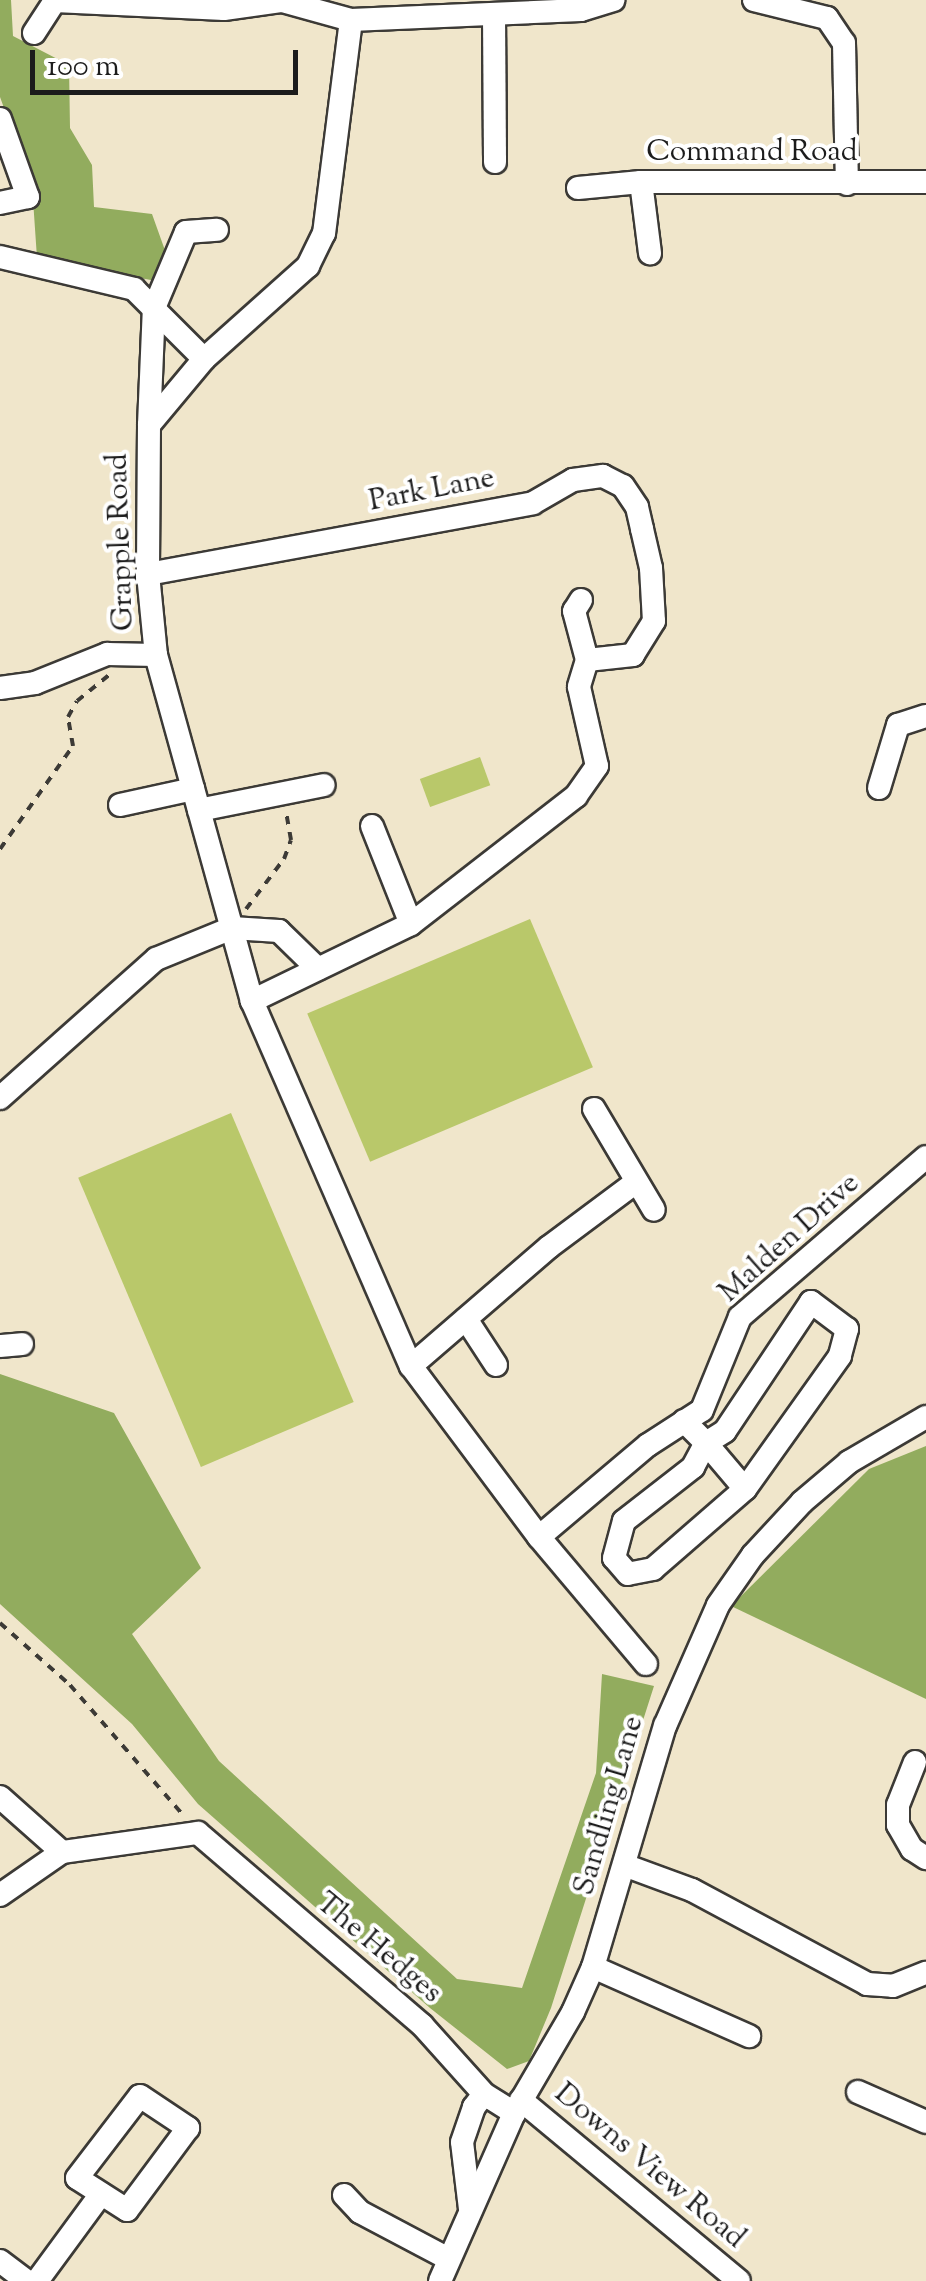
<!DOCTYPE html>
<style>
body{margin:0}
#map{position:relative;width:926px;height:2281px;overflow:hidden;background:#f0e6cb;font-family:"Sorts Mill Goudy",serif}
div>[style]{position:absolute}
.green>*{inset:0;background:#b9c86a;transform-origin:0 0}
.forest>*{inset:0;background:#92ac5e}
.path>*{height:4px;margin-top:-2px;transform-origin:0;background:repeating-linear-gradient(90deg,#3c3a36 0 8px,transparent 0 16px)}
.roads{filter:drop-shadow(2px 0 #3c3a36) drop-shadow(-2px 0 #3c3a36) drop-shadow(0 2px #3c3a36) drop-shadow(0 -2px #3c3a36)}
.minor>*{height:22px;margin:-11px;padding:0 11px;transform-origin:11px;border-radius:11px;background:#fff}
span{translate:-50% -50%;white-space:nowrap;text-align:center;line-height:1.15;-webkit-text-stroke:8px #fff;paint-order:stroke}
.street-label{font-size:30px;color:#1c1c1c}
.scale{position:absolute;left:30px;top:50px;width:268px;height:45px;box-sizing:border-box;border:5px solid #1c1c1c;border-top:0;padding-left:12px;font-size:30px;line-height:35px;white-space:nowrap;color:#1c1c1c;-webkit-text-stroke:8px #fff;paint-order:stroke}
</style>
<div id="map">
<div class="green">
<div style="left:480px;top:757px;width:30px;height:64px;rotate:70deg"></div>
<div style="left:530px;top:919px;width:161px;height:242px;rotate:67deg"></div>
<div style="left:231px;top:1113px;width:314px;height:166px;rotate:67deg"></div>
</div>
<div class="forest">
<div style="clip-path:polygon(0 0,11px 0,13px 36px,69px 65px,70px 128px,92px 165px,94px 207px,152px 214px,167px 256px,156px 281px,37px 258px,32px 185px,0 97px)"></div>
<div style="clip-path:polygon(0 1374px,114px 1413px,201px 1568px,132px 1634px,219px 1761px,457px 1979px,522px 1988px,596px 1773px,602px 1674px,654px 1686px,551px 2008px,529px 2061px,507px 2069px,430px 2008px,198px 1804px,132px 1724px,0 1604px)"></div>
<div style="clip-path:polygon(926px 1446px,926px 1699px,731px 1606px,869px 1469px)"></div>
</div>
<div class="path">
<div style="left:0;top:849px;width:126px;rotate:-54.7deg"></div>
<div style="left:73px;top:746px;width:29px;rotate:-100deg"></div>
<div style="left:68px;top:717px;width:18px;rotate:-61deg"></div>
<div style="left:77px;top:701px;width:41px;rotate:-39.1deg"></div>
<div style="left:246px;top:909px;width:63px;rotate:-52.8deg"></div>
<div style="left:284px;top:859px;width:20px;rotate:-70deg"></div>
<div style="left:291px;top:840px;width:27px;rotate:-100deg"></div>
<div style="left:0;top:1623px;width:94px;rotate:41.5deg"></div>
<div style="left:70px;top:1685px;width:172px;rotate:49deg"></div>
</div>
<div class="roads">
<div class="minor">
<div style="left:754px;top:0;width:75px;rotate:13.9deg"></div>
<div style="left:827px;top:18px;width:30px;rotate:56deg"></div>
<div style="left:844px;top:43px;width:141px;rotate:88.8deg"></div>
<div style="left:494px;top:15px;width:147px;rotate:89.6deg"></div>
<div style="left:351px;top:20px;width:215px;rotate:97.2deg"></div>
<div style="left:324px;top:233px;width:37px;rotate:116deg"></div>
<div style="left:308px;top:266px;width:140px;rotate:138.2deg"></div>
<div style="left:204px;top:359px;width:86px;rotate:129.8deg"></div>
<div style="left:149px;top:425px;width:149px;rotate:90.4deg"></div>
<div style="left:148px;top:574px;width:81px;rotate:84.4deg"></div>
<div style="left:156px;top:655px;width:359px;rotate:74.5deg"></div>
<div style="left:252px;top:1001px;width:398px;rotate:66.5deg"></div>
<div style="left:411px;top:1366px;width:214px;rotate:53.2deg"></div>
<div style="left:539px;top:1537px;width:166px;rotate:49.9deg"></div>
<div style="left:34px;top:33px;width:38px;rotate:-57deg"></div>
<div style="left:55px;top:1px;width:169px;rotate:2.7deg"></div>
<div style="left:224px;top:9px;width:59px;rotate:-7.9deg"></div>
<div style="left:282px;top:1px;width:72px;rotate:15.4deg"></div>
<div style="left:351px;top:20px;width:230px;rotate:-2.5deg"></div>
<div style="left:581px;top:10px;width:34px;rotate:-17deg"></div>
<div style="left:0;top:119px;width:83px;rotate:70.3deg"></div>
<div style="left:28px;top:197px;width:29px;rotate:168deg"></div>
<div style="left:641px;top:182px;width:72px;rotate:82.8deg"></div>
<div style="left:578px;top:188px;width:63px;rotate:-5.4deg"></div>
<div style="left:641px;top:182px;width:285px"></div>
<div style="left:0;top:257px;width:138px;rotate:13.4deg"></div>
<div style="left:134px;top:289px;width:99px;rotate:45deg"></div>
<div style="left:149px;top:425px;width:117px;rotate:-87.6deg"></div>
<div style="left:154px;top:308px;width:82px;rotate:-67.2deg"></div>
<div style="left:186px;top:232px;width:31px;rotate:-4deg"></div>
<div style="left:148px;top:574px;width:391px;rotate:-10.4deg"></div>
<div style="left:533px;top:503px;width:46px;rotate:-29.9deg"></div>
<div style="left:573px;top:480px;width:30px;rotate:-8deg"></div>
<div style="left:603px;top:476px;width:22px;rotate:27deg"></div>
<div style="left:623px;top:486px;width:25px;rotate:56deg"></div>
<div style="left:637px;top:507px;width:23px;rotate:77deg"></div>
<div style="left:642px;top:529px;width:40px;rotate:77deg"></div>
<div style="left:651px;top:568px;width:53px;rotate:86.8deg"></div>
<div style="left:654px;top:621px;width:40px;rotate:122deg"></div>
<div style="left:633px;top:655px;width:46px;rotate:173.8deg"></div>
<div style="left:587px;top:660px;width:28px;rotate:107deg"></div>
<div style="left:579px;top:687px;width:81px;rotate:77.2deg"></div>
<div style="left:597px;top:766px;width:37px;rotate:125deg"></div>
<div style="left:576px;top:796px;width:209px;rotate:142.2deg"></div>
<div style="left:411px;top:924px;width:177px;rotate:154.2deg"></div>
<div style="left:581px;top:600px;width:13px;rotate:122deg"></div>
<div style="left:574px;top:611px;width:51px;rotate:75.1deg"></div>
<div style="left:0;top:688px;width:35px;rotate:-8deg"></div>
<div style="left:35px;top:683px;width:78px;rotate:-21.9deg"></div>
<div style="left:107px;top:654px;width:49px;rotate:1.2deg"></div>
<div style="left:879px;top:788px;width:66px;rotate:-73.2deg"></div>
<div style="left:898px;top:725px;width:29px;rotate:-18deg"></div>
<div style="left:120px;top:805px;width:75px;rotate:-12.4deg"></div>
<div style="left:199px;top:810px;width:127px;rotate:-11.3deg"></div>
<div style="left:372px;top:826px;width:105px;rotate:68.3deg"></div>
<div style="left:0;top:1098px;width:209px;rotate:-41.7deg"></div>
<div style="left:156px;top:959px;width:82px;rotate:-22.2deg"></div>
<div style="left:232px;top:928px;width:47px;rotate:3.7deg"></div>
<div style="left:279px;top:931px;width:54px;rotate:44.3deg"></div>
<div style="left:594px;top:1109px;width:117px;rotate:59.3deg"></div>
<div style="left:466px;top:1319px;width:55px;rotate:56.9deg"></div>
<div style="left:0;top:1346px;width:22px;rotate:-5deg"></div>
<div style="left:411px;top:1366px;width:182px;rotate:-40.8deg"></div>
<div style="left:549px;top:1247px;width:107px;rotate:-36.7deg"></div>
<div style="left:684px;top:1421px;width:31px;rotate:45deg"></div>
<div style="left:706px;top:1443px;width:22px;rotate:-32deg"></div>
<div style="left:725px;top:1431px;width:155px;rotate:-56.3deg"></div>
<div style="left:811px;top:1302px;width:45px;rotate:36.9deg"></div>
<div style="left:847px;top:1329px;width:28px;rotate:105deg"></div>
<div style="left:840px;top:1356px;width:163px;rotate:125.5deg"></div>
<div style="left:745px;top:1489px;width:122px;rotate:139deg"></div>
<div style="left:653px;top:1569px;width:25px;rotate:169deg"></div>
<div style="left:628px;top:1574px;width:21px;rotate:-131deg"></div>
<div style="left:614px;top:1558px;width:38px;rotate:-75deg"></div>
<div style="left:624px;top:1521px;width:88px;rotate:-38deg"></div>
<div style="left:693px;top:1467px;width:27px;rotate:-62deg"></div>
<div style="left:706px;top:1443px;width:60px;rotate:49.7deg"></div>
<div style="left:539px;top:1537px;width:143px;rotate:-40.2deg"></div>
<div style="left:648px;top:1445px;width:64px;rotate:-32.9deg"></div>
<div style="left:702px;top:1410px;width:100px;rotate:-67.8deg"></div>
<div style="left:740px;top:1317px;width:245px;rotate:-40.7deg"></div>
<div style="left:915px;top:1762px;width:46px;rotate:111.6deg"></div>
<div style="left:898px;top:1805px;width:20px;rotate:90deg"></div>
<div style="left:898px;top:1825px;width:28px;rotate:60deg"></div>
<div style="left:912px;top:1849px;width:17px;rotate:33deg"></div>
<div style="left:0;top:1797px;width:83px;rotate:41.6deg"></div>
<div style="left:624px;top:1865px;width:72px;rotate:20.2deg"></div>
<div style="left:692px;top:1890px;width:199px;rotate:28.2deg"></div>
<div style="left:867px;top:1984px;width:26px;rotate:4deg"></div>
<div style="left:893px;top:1986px;width:35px;rotate:-22deg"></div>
<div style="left:0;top:1895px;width:75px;rotate:-34.7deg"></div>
<div style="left:62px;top:1852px;width:137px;rotate:-8deg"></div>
<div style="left:198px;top:1833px;width:295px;rotate:40.6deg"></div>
<div style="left:422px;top:2025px;width:93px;rotate:48.1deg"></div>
<div style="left:484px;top:2094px;width:36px;rotate:32deg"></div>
<div style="left:593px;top:1967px;width:171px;rotate:23.9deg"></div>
<div style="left:858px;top:2092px;width:74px;rotate:23.8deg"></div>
<div style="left:140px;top:2096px;width:58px;rotate:33.7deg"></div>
<div style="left:188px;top:2128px;width:102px;rotate:126.6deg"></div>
<div style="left:127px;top:2210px;width:59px;rotate:-147.4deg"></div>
<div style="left:77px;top:2178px;width:103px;rotate:-52.5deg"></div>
<div style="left:521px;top:2100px;width:283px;rotate:39.7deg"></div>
<div style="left:344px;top:2195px;width:23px;rotate:47deg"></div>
<div style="left:360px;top:2212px;width:98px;rotate:27.9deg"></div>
<div style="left:470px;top:2209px;width:67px;rotate:-96.8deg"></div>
<div style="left:462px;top:2142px;width:37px;rotate:-71deg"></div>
<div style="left:474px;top:2107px;width:16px;rotate:-52deg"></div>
<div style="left:0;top:2261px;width:34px;rotate:37deg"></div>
<div style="left:37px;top:2281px;width:108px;rotate:-53.7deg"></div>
<div style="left:440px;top:2281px;width:184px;rotate:-66.2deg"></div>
<div style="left:514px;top:2113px;width:117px;rotate:-59.7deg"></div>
<div style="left:573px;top:2012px;width:49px;rotate:-66deg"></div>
<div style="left:593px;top:1967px;width:252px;rotate:-73.4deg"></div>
<div style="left:665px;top:1726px;width:132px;rotate:-66.3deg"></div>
<div style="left:718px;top:1605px;width:61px;rotate:-55deg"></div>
<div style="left:753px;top:1555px;width:72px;rotate:-47.2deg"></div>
<div style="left:802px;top:1502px;width:62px;rotate:-40.4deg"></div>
<div style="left:849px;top:1462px;width:89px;rotate:-30.3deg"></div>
</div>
</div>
<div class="street-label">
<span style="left:752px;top:153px">Command Road</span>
<span style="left:432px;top:491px;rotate:-11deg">Park Lane</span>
<span style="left:122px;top:542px;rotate:-92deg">Grapple Road</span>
<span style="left:790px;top:1239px;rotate:-42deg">Malden Drive</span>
<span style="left:610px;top:1806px;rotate:-74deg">Sandling Lane</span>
<span style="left:378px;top:1949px;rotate:40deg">The Hedges</span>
<span style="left:649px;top:2167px;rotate:40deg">Downs View Road</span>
</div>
<div class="scale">100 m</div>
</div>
